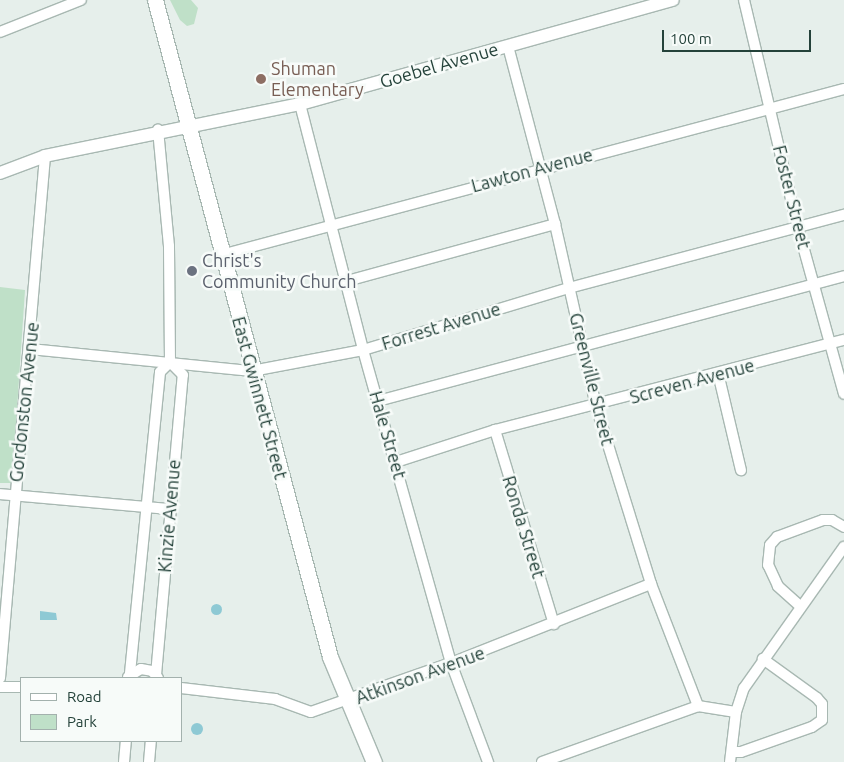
<!DOCTYPE html>
<style>
body{margin:0}
#map{position:relative;width:844px;height:762px;overflow:hidden;background:#e6efeb;font-family:Ubuntu,sans-serif}
div>[style]{position:absolute}
.green>*{inset:0;background:#bfe0c8}
.water>*{inset:0;background:#8ec9d4}
.round{border-radius:50%}
.roads{filter:drop-shadow(1px 0 #a8b8b2) drop-shadow(-1px 0 #a8b8b2) drop-shadow(0 1px #a8b8b2) drop-shadow(0 -1px #a8b8b2)}
.minor>*{height:10px;margin:-5px;padding:0 5px;transform-origin:5px;border-radius:5px;background:#fff}
.tertiary>*{height:12px;margin:-6px;padding:0 6px;transform-origin:6px;border-radius:6px;background:#fff}
.secondary>*{height:15px;margin:-7.5px;padding:0 7.5px;transform-origin:7.5px;border-radius:7.5px;background:#fff}
.dots>*{width:14px;height:14px;translate:-50% -50%;box-sizing:border-box;border:2px solid #f7fbf9;border-radius:50%}
span{translate:-50% -50%;white-space:nowrap;text-align:center;line-height:1.15;-webkit-text-stroke:5px #f7fbf9;paint-order:stroke}
.street-label{font-size:18px;color:#24423a}
.education-label{font-size:18px;color:#785e54}
.left{translate:0 -50%;text-align:left}
.worship-label{font-size:18px;color:#5b616d}
.legend{position:absolute;left:20px;top:677px;width:162px;height:65px;box-sizing:border-box;background:#f7fbf9;border:1px solid #a3b1ad;margin:0;padding:6px 9px;list-style:none;font-size:15px;color:#24423a}
.legend li{display:flex;align-items:center;gap:10px;height:25px}
.legend b{width:25px;border:1px solid #a3b1ad}
.scale{position:absolute;left:662px;top:30px;width:149px;height:22px;box-sizing:border-box;border:2px solid #24423a;border-top:0;padding-left:6px;font-size:15px;line-height:18px;white-space:nowrap;color:#24423a;-webkit-text-stroke:4px #f7fbf9;paint-order:stroke}
</style>
<div id="map">
<div class="green">
<div style="clip-path:polygon(170px 0,191px 0,198px 8px,194px 24px,187px 26px,180px 20px)"></div>
<div style="clip-path:polygon(0 287px,25px 290px,12px 483px,0 483px)"></div>
</div>
<div class="water">
<div class="round" style="left:210.5px;top:603.5px;width:11px;height:11px"></div>
<div style="clip-path:polygon(40px 611px,56px 613px,57px 620px,40px 620px)"></div>
<div class="round" style="left:191px;top:723px;width:12px;height:12px"></div>
</div>
<div class="roads">
<div class="minor">
<div style="left:744px;top:0;width:234px;rotate:76.7deg"></div>
<div style="left:798px;top:228px;width:172px;rotate:74.5deg"></div>
<div style="left:0;top:32px;width:87px;rotate:-21.6deg"></div>
<div style="left:508px;top:46px;width:184px;rotate:75.2deg"></div>
<div style="left:555px;top:224px;width:187px;rotate:77.3deg"></div>
<div style="left:596px;top:406px;width:186px;rotate:72.8deg"></div>
<div style="left:651px;top:584px;width:131px;rotate:68.9deg"></div>
<div style="left:300px;top:104px;width:254px;rotate:75.6deg"></div>
<div style="left:363px;top:350px;width:325px;rotate:74.3deg"></div>
<div style="left:451px;top:663px;width:106px;rotate:69.5deg"></div>
<div style="left:221px;top:255px;width:645px;rotate:-14.92deg"></div>
<div style="left:347px;top:281px;width:216px;rotate:-15.3deg"></div>
<div style="left:30px;top:349px;width:223px;rotate:5.7deg"></div>
<div style="left:252px;top:371px;width:113px;rotate:-10.7deg"></div>
<div style="left:363px;top:350px;width:215px;rotate:-16.8deg"></div>
<div style="left:569px;top:288px;width:285px;rotate:-14.9deg"></div>
<div style="left:718px;top:373px;width:100px;rotate:76.7deg"></div>
<div style="left:378px;top:401px;width:482px;rotate:-15deg"></div>
<div style="left:495px;top:430px;width:203px;rotate:73.1deg"></div>
<div style="left:396px;top:462px;width:104px;rotate:-17.9deg"></div>
<div style="left:495px;top:430px;width:360px;rotate:-14.5deg"></div>
<div style="left:0;top:494px;width:170px;rotate:5.1deg"></div>
<div style="left:800px;top:606px;width:30px;rotate:-138deg"></div>
<div style="left:778px;top:586px;width:23px;rotate:-115deg"></div>
<div style="left:768px;top:565px;width:20px;rotate:-84deg"></div>
<div style="left:770px;top:545px;width:11px;rotate:-49deg"></div>
<div style="left:777px;top:537px;width:49px;rotate:-20.3deg"></div>
<div style="left:823px;top:520px;width:9px"></div>
<div style="left:832px;top:520px;width:14px;rotate:30deg"></div>
<div style="left:130px;top:673px;width:302px;rotate:-84.3deg"></div>
<div style="left:160px;top:372px;width:14px;rotate:-45deg"></div>
<div style="left:156px;top:675px;width:301px;rotate:-84.9deg"></div>
<div style="left:183px;top:375px;width:18px;rotate:-135deg"></div>
<div style="left:170px;top:362px;width:116px;rotate:-90.5deg"></div>
<div style="left:169px;top:246px;width:117px;rotate:-95.4deg"></div>
<div style="left:128px;top:677px;width:15px;rotate:-32deg"></div>
<div style="left:141px;top:669px;width:11px;rotate:10deg"></div>
<div style="left:152px;top:671px;width:9px;rotate:49deg"></div>
<div style="left:0;top:678px;width:524px;rotate:-85.07deg"></div>
<div style="left:0;top:687px;width:21px"></div>
<div style="left:181px;top:688px;width:95px;rotate:6.7deg"></div>
<div style="left:275px;top:699px;width:38px;rotate:20deg"></div>
<div style="left:311px;top:712px;width:148px;rotate:-19.3deg"></div>
<div style="left:451px;top:663px;width:215px;rotate:-21.6deg"></div>
<div style="left:732px;top:752px;width:9px"></div>
<div style="left:741px;top:752px;width:75px;rotate:-19.4deg"></div>
<div style="left:812px;top:727px;width:12px;rotate:-35deg"></div>
<div style="left:822px;top:720px;width:16px;rotate:-90deg"></div>
<div style="left:822px;top:704px;width:8px;rotate:-130deg"></div>
<div style="left:817px;top:698px;width:67px;rotate:-144.2deg"></div>
<div style="left:124px;top:762px;width:21px;rotate:-85deg"></div>
<div style="left:149px;top:762px;width:21px;rotate:-85deg"></div>
<div style="left:542px;top:762px;width:166px;rotate:-19.7deg"></div>
<div style="left:698px;top:706px;width:38px;rotate:9deg"></div>
<div style="left:730px;top:762px;width:50px;rotate:-83.2deg"></div>
<div style="left:736px;top:712px;width:25px;rotate:-72deg"></div>
<div style="left:744px;top:688px;width:173px;rotate:-54.7deg"></div>
</div>
<div class="tertiary">
<div style="left:0;top:173px;width:48px;rotate:-20.7deg"></div>
<div style="left:45px;top:156px;width:260px;rotate:-11.5deg"></div>
<div style="left:300px;top:104px;width:387px;rotate:-15.6deg"></div>
</div>
<div class="secondary">
<div style="left:155px;top:0;width:680px;rotate:75.08deg"></div>
<div style="left:330px;top:657px;width:114px;rotate:67.3deg"></div>
</div>
</div>
<div class="dots">
<div style="left:261px;top:79px;background:#8d6e63"></div>
<div style="left:192px;top:271px;background:#6b7280"></div>
</div>
<div class="street-label">
<span style="left:439px;top:65px;rotate:-16deg">Goebel Avenue</span>
<span style="left:532px;top:170px;rotate:-15deg">Lawton Avenue</span>
<span style="left:792px;top:197px;rotate:76deg">Foster Street</span>
<span style="left:441px;top:326px;rotate:-17deg">Forrest Avenue</span>
<span style="left:592px;top:379px;rotate:76deg">Greenville Street</span>
<span style="left:692px;top:381px;rotate:-15deg">Screven Avenue</span>
<span style="left:260px;top:398px;rotate:75deg">East Gwinnett Street</span>
<span style="left:24px;top:402px;rotate:-84deg">Gordonston Avenue</span>
<span style="left:388px;top:435px;rotate:74deg">Hale Street</span>
<span style="left:169px;top:516px;rotate:-85deg">Kinzie Avenue</span>
<span style="left:524px;top:527px;rotate:73deg">Ronda Street</span>
<span style="left:420px;top:675px;rotate:-20deg">Atkinson Avenue</span>
</div>
<div class="education-label">
<span class="left" style="left:271px;top:79px">Shuman<br>Elementary</span>
</div>
<div class="worship-label">
<span class="left" style="left:202px;top:271px">Christ's<br>Community Church</span>
</div>
<ul class="legend">
<li><b style="height:6px;background:#fff"></b>Road</li>
<li><b style="height:14px;background:#bfe0c8"></b>Park</li>
</ul>
<div class="scale">100 m</div>
</div>
